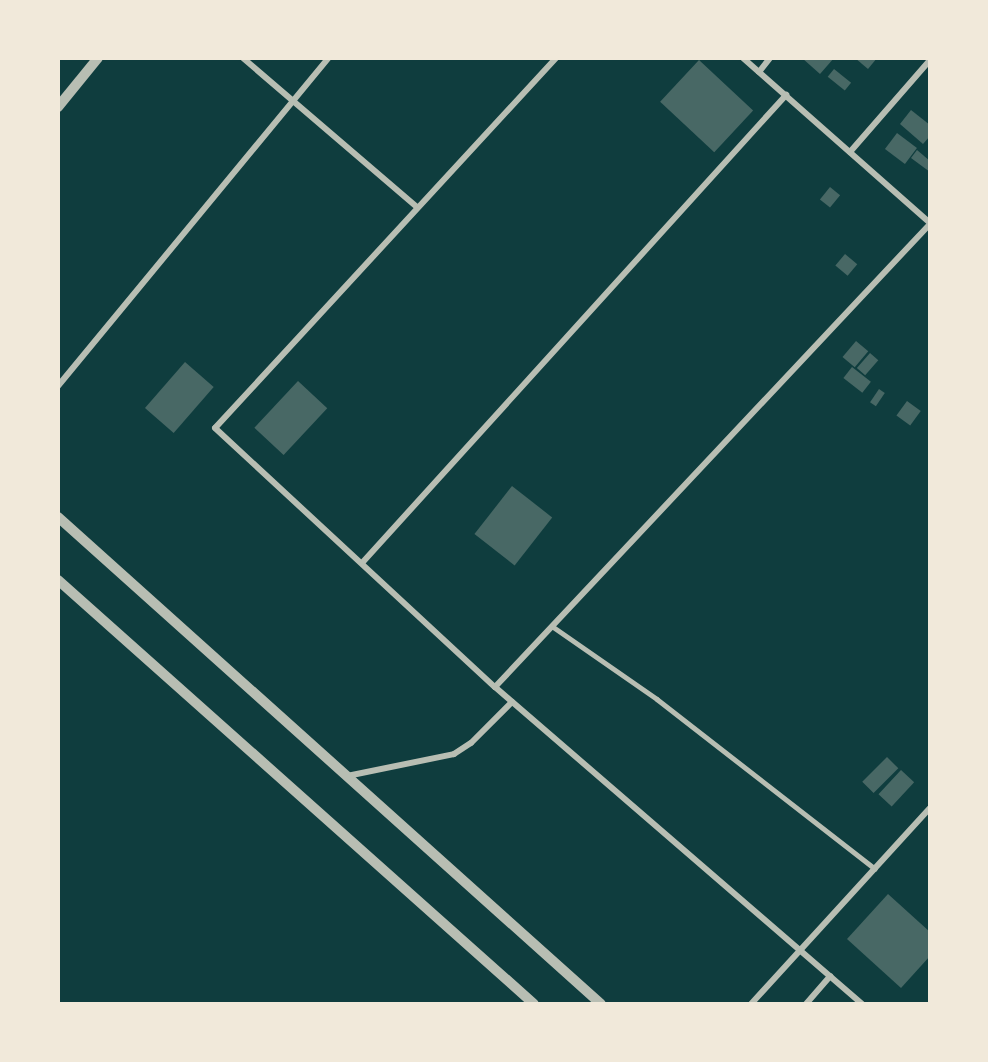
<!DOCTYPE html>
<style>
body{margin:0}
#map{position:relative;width:988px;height:1062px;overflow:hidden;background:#0f3d3e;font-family:Montserrat,sans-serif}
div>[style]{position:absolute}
.building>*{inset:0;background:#486865;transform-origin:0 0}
.service>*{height:4.5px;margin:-2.25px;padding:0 2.25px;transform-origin:2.25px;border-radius:2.25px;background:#b8beb3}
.minor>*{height:6px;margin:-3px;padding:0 3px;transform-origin:3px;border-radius:3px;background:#b8beb3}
.tertiary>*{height:10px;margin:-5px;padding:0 5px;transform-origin:5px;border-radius:5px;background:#b8beb3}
span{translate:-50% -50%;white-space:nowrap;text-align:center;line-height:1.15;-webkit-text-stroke:4.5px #f1e9da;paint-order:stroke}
.frame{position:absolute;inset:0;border:60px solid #f1e9da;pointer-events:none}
</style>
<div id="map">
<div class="building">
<div style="clip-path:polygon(802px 58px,834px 58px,820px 74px)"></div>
<div style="clip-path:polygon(855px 58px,877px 58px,868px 69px)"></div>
<div style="left:699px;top:60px;width:74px;height:57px;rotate:43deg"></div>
<div style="left:834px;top:69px;width:22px;height:10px;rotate:39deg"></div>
<div style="clip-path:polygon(911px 110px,930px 125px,930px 136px,923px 144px,900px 124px)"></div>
<div style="left:897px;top:133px;width:25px;height:20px;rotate:37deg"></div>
<div style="clip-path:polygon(917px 150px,930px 161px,930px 172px,911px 158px)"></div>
<div style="left:830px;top:187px;width:13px;height:16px;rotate:39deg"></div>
<div style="left:845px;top:254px;width:16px;height:15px;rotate:40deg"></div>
<div style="left:856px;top:341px;width:16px;height:21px;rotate:40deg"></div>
<div style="left:870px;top:353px;width:11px;height:20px;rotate:41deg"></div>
<div style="left:185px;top:362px;width:38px;height:61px;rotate:41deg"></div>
<div style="left:852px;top:367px;width:24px;height:14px;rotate:38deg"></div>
<div style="left:298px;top:381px;width:40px;height:64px;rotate:43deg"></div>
<div style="left:879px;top:389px;width:7px;height:16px;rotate:34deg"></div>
<div style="left:907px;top:401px;width:17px;height:18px;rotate:36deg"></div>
<div style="left:512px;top:486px;width:51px;height:61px;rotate:38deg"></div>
<div style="left:887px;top:757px;width:16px;height:35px;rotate:45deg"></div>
<div style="left:901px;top:770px;width:18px;height:33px;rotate:43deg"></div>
<div style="clip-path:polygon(888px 894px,930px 932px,930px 956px,901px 988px,847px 939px)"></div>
</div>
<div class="service">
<div style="left:552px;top:626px;width:128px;rotate:34.8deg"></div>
<div style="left:657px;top:699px;width:276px;rotate:37.9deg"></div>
</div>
<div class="minor">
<div style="left:243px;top:58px;width:229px;rotate:40.6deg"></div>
<div style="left:556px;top:58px;width:503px;rotate:132.66deg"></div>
<div style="left:215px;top:428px;width:381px;rotate:42.8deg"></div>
<div style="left:495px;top:687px;width:485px;rotate:40.8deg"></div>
<div style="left:743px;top:58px;width:249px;rotate:41.4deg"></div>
<div style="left:759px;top:72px;width:18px;rotate:-52deg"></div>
<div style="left:850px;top:152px;width:122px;rotate:-49deg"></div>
<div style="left:58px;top:386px;width:425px;rotate:-50.5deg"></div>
<div style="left:362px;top:563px;width:632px;rotate:-47.82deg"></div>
<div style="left:495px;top:687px;width:635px;rotate:-46.79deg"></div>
<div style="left:347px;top:776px;width:109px;rotate:-11.6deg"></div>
<div style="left:454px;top:754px;width:20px;rotate:-33deg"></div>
<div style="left:471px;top:743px;width:58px;rotate:-45deg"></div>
<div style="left:751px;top:1004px;width:265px;rotate:-47.6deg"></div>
<div style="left:806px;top:1004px;width:37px;rotate:-49deg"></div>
</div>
<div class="tertiary">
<div style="left:58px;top:107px;width:63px;rotate:-50.8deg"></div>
<div style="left:58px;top:517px;width:729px;rotate:41.89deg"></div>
<div style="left:58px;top:580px;width:637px;rotate:41.69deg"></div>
</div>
<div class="frame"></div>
</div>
